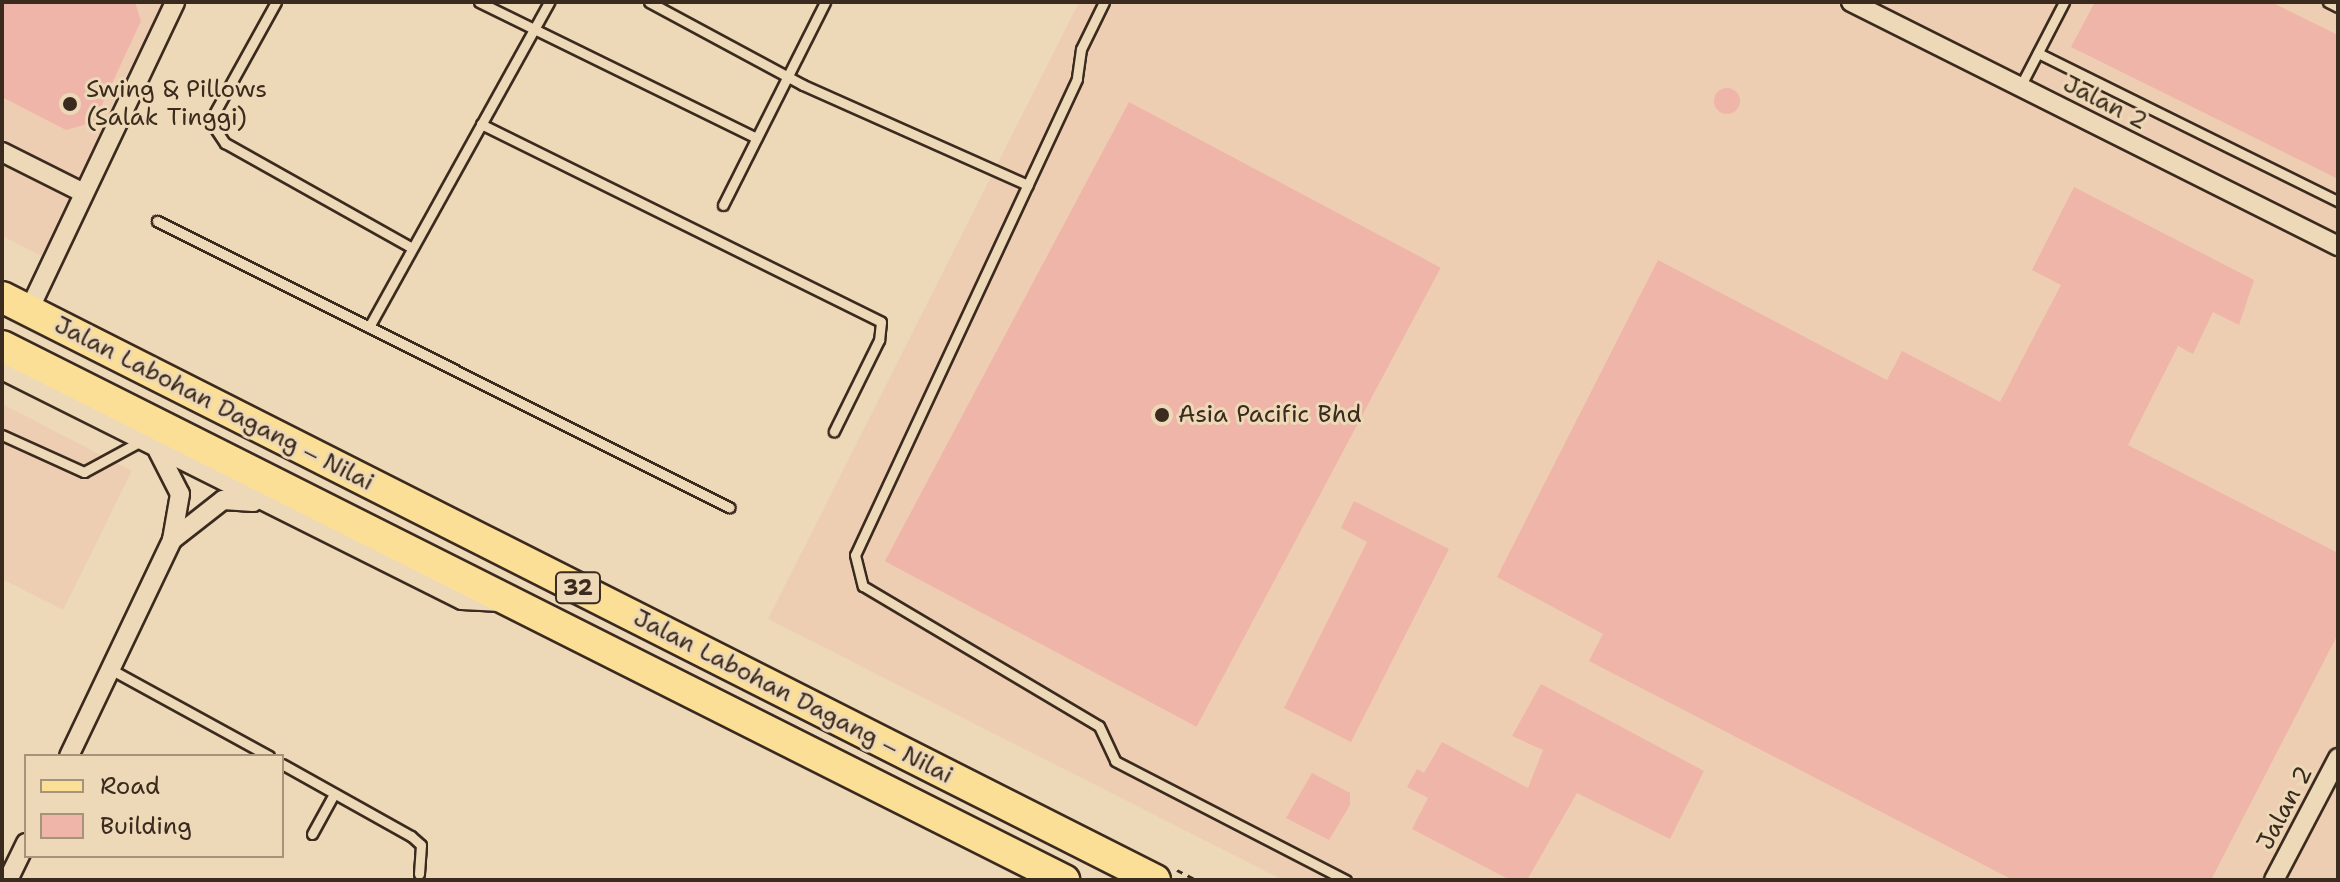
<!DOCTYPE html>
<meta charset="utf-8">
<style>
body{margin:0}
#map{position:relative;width:2340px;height:882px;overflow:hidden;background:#edd9b7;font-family:"Shantell Sans",sans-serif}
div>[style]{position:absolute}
.built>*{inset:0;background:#eeceb2}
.building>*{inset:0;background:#efb5a8;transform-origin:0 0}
.round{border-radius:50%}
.path>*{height:3px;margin-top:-1.5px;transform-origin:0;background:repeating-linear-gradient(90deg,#3b2a1e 0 6px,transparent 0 12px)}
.roads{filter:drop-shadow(2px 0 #3b2a1e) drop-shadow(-2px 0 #3b2a1e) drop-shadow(0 2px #3b2a1e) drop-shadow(0 -2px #3b2a1e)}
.service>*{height:9px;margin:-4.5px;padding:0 4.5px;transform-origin:4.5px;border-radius:4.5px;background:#edd9b7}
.minor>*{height:18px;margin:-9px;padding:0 9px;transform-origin:9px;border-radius:9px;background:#edd9b7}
.primary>*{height:30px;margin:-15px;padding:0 15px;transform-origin:15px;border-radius:15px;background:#fbdf96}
.dots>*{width:22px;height:22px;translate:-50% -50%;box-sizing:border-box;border:4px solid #edd9b7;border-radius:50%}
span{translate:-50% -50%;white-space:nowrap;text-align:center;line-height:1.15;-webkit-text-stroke:6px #edd9b7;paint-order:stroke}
.shield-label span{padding:2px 6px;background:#edd9b7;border:2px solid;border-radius:6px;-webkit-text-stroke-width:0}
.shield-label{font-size:22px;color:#3b2a1e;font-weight:700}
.poi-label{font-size:24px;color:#3b2a1e}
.left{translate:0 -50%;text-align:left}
.street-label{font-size:24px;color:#3b2a1e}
.frame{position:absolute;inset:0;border:4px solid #3b2a1e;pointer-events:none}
.legend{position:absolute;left:24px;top:754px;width:260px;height:104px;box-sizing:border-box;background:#edd9b7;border:2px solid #a6937a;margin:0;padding:10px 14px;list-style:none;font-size:24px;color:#3b2a1e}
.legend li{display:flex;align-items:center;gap:16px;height:40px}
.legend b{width:40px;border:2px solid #a6937a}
</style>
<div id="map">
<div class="built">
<div style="clip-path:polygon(2px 2px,188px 2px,57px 264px,2px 236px)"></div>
<div style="clip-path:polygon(1079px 2px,2338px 2px,2338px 880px,1283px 880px,768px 619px)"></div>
<div style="clip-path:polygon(2px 404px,132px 471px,63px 610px,2px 579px)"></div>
</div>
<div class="building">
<div style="clip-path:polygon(2px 2px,135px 2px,141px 21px,94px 122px,66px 130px,2px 97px)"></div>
<div style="clip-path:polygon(2095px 2px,2271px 2px,2338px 35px,2338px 179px,2071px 47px)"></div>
<div class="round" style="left:1714px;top:88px;width:26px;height:26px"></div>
<div style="left:1129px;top:102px;width:353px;height:520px;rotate:28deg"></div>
<div style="clip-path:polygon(2074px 187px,2254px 280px,2239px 325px,2213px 312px,2193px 354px,2178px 346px,2128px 445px,2338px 553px,2338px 634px,2211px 880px,2013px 880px,1589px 661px,1603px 634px,1497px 577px,1658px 260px,1887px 380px,1902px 351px,2000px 402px,2061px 285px,2032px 270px)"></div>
<div style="clip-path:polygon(1354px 501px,1449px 549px,1351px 742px,1284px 708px,1367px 542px,1341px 528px)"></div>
<div style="clip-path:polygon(1541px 684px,1704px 771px,1670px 839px,1577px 793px,1527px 880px,1510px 880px,1412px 829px,1428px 798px,1407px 787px,1417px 769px,1424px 773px,1442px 742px,1528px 788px,1543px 750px,1512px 736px)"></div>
<div style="clip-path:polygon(1312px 773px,1350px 793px,1350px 805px,1329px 840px,1286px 818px)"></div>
</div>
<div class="path">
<div style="left:1177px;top:870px;width:22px;rotate:27deg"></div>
</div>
<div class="roads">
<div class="service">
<div style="left:276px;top:2px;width:136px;rotate:119deg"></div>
<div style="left:210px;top:121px;width:27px;rotate:56deg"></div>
<div style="left:225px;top:143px;width:214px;rotate:29.3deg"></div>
<div style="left:479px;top:2px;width:309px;rotate:26.1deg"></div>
<div style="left:649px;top:2px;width:175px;rotate:28.3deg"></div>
<div style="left:803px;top:85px;width:246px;rotate:24deg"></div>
<div style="left:1104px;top:2px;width:52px;rotate:116.1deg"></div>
<div style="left:1081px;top:49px;width:30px;rotate:98deg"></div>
<div style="left:1077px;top:79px;width:525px;rotate:115deg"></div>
<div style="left:855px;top:555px;width:32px;rotate:76deg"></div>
<div style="left:863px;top:586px;width:274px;rotate:30.7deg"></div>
<div style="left:1099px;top:726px;width:38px;rotate:65deg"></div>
<div style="left:1115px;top:761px;width:260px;rotate:27.3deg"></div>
<div style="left:2328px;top:2px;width:11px;rotate:27deg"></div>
<div style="left:2038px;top:53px;width:335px;rotate:26.3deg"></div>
<div style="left:2020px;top:87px;width:96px;rotate:-62.6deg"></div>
<div style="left:481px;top:124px;width:446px;rotate:26.3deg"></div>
<div style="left:881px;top:322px;width:18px;rotate:96deg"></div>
<div style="left:879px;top:340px;width:102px;rotate:116.3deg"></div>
<div style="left:723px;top:205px;width:227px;rotate:-63.3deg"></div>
<div style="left:157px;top:221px;width:640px;rotate:26.57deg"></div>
<div style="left:369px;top:327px;width:372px;rotate:-61deg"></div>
<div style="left:2px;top:435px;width:90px;rotate:24.3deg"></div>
<div style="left:84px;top:472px;width:65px;rotate:-28.5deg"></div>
<div style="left:112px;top:670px;width:179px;rotate:28.7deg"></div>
<div style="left:282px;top:764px;width:148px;rotate:29.2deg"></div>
<div style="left:411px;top:836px;width:13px;rotate:42deg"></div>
<div style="left:421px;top:845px;width:29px;rotate:94deg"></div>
<div style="left:312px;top:834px;width:46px;rotate:-61.2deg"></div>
</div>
<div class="minor">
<div style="left:1851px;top:2px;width:545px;rotate:26.61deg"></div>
<div style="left:2px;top:152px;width:87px;rotate:26.6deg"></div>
<div style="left:29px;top:310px;width:341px;rotate:-64.6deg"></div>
<div style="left:2px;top:370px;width:514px;rotate:26.57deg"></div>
<div style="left:462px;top:600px;width:38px;rotate:3deg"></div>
<div style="left:158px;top:451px;width:48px;rotate:62.9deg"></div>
<div style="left:180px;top:494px;width:47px;rotate:99.9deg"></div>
<div style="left:172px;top:540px;width:65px;rotate:-38.1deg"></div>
<div style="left:223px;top:500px;width:30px;rotate:4deg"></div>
<div style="left:69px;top:756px;width:239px;rotate:-64.5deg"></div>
<div style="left:8px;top:880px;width:41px;rotate:-64.1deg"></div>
<div style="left:2274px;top:880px;width:138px;rotate:-62.3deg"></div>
</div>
<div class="primary">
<div style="left:2px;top:297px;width:1292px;rotate:26.82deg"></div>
<div style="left:2px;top:346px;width:1189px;rotate:26.69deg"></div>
</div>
</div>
<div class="dots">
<div style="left:70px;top:104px;background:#3b2a1e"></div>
<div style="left:1162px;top:415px;background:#3b2a1e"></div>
</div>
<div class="shield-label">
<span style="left:578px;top:588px">32</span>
</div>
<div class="poi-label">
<span class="left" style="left:86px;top:104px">Swing &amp; Pillows<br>(Salak Tinggi)</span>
<span class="left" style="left:1178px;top:415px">Asia Pacific Bhd</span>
</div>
<div class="street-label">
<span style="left:2105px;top:103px;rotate:27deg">Jalan 2</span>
<span style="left:214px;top:404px;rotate:27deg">Jalan Labohan Dagang ‒ Nilai</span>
<span style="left:793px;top:697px;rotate:27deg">Jalan Labohan Dagang ‒ Nilai</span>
<span style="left:2285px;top:808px;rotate:-62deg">Jalan 2</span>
</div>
<div class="frame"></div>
<ul class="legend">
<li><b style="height:10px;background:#fbdf96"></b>Road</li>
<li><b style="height:22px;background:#efb5a8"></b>Building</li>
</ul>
</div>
